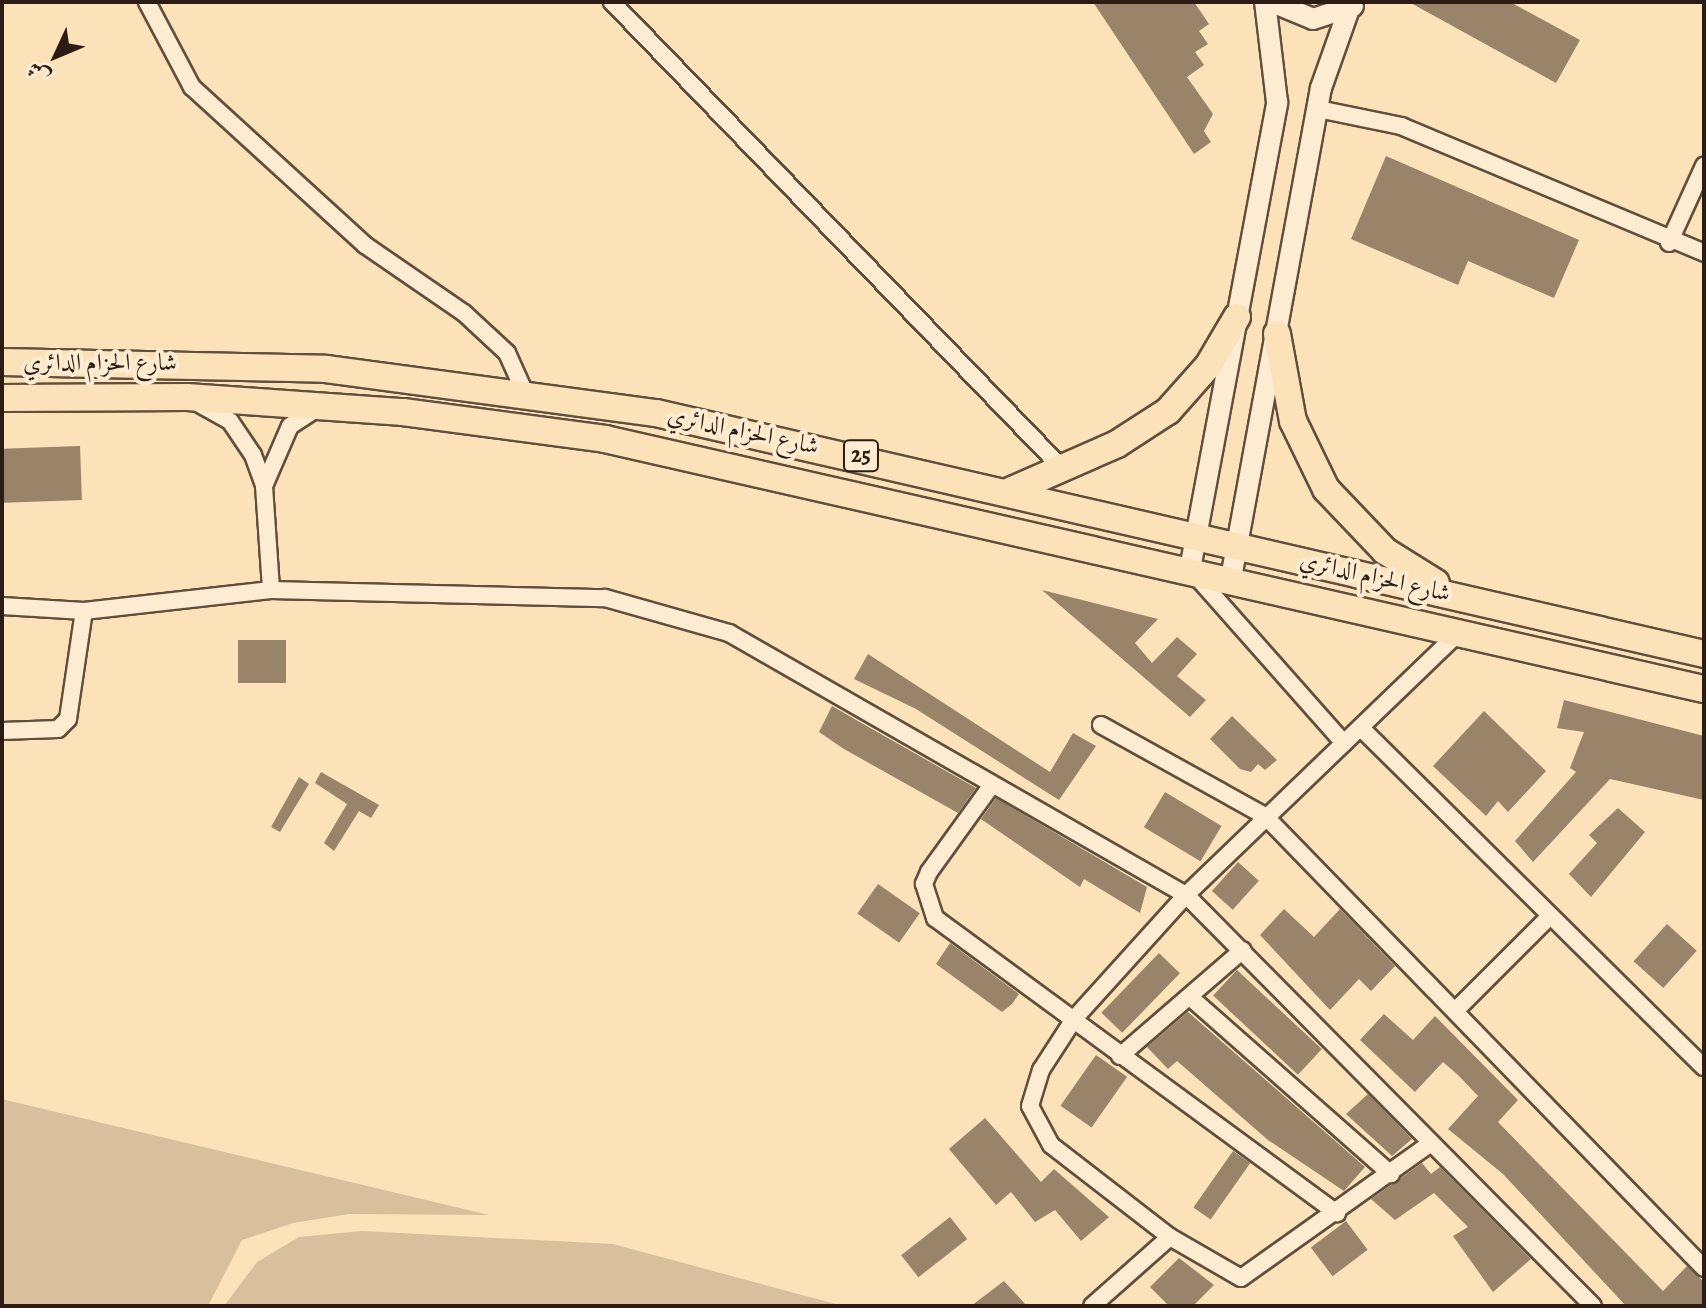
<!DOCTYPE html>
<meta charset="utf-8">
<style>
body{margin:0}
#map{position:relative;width:1706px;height:1308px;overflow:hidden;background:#fce2b8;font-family:Alegreya,Amiri,serif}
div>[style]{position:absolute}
.green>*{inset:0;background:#d9c09c}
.building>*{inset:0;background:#998369;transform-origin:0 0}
.roads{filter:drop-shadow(2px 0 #614e3c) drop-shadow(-2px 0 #614e3c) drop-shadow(0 2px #614e3c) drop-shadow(0 -2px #614e3c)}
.minor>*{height:16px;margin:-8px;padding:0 8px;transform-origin:8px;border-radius:8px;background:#fdecd1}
.tertiary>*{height:20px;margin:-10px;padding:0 10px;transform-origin:10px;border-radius:10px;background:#fdecd1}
.primary>*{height:26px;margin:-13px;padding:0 13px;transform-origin:13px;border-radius:13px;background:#fce2b8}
span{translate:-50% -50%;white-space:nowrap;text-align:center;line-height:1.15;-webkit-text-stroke:8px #fdecd1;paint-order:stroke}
.shield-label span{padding:2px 6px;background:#fdecd1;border:2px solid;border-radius:6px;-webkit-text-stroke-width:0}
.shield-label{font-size:22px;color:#2d1c13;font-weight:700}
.street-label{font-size:24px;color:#2d1c13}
.frame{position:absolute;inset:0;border:4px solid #2d1c13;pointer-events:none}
.north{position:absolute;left:16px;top:16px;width:80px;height:80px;-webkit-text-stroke:6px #fdecd1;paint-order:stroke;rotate:226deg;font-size:22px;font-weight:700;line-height:32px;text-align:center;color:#2d1c13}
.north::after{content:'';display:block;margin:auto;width:28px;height:36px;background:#2d1c13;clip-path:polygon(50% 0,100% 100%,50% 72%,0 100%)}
</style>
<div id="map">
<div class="green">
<div style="clip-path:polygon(2px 1099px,10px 1101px,489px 1215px,349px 1214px,293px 1223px,242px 1240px,208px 1306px,2px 1306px)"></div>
<div style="clip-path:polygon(362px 1231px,613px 1244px,843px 1306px,224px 1306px,257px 1262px,299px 1237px)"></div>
</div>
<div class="building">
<div style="clip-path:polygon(1093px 2px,1194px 2px,1209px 24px,1199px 31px,1208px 44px,1195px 52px,1204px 65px,1187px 77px,1213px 114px,1204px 131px,1211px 142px,1194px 154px)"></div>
<div style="clip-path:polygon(1409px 2px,1510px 2px,1580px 40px,1556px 83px)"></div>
<div style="clip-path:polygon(1386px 156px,1579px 240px,1554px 298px,1468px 261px,1458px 285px,1351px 239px)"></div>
<div style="left:80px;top:446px;width:54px;height:78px;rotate:88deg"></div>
<div style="clip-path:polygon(1042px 590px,1158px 619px,1135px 643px,1152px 663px,1177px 637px,1197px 654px,1177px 676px,1206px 700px,1190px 717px)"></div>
<div style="left:238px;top:640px;width:48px;height:43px"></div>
<div style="clip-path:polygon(868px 654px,1050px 772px,1073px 733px,1096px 746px,1059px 800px,916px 709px,854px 679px)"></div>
<div style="clip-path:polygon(1564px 700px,1704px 736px,1704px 800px,1610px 779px,1533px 862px,1515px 841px,1576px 772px,1570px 768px,1584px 732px,1557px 728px)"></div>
<div style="clip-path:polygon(832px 706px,872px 729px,976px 788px,958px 813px,844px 749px,819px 732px)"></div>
<div style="clip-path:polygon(1484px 711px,1546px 771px,1508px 812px,1498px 801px,1486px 816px,1433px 766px)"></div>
<div style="clip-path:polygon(1232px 716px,1277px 760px,1265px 770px,1258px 764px,1251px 772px,1240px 769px,1210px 739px)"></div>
<div style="clip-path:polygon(321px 772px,379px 805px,371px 818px,359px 811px,334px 851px,324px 843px,347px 804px,315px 783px)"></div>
<div style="clip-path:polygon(299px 777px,309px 784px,280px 832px,271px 827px)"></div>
<div style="left:1165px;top:792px;width:66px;height:41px;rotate:31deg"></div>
<div style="clip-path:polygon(996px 798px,1147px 887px,1140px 913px,1084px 879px,1080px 887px,981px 819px)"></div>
<div style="clip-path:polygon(1618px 808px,1645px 832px,1591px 897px,1569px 874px,1597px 843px,1589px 835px)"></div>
<div style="left:1238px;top:862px;width:28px;height:39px;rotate:42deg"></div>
<div style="left:878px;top:884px;width:51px;height:36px;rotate:35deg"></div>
<div style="clip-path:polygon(1284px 909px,1314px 937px,1340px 909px,1395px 966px,1371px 991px,1359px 979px,1330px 1010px,1260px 935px)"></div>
<div style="left:1667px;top:924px;width:40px;height:50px;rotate:42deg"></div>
<div style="clip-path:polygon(950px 943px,1019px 994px,1012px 1004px,1002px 1012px,936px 964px)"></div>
<div style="left:1159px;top:953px;width:29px;height:83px;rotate:44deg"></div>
<div style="left:1237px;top:970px;width:116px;height:35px;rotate:43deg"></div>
<div style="clip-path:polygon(1188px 1012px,1365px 1167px,1344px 1191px,1268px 1140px,1177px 1061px,1168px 1069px,1147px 1047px)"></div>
<div style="clip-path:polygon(1384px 1014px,1413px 1040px,1435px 1016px,1518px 1100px,1498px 1122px,1663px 1291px,1687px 1266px,1704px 1282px,1704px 1306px,1626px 1306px,1503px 1174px,1448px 1129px,1478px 1096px,1458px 1075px,1443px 1062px,1415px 1092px,1360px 1040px)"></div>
<div style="left:1096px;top:1055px;width:38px;height:62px;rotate:35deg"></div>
<div style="clip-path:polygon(1368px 1094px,1412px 1139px,1392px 1156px,1346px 1114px)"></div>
<div style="clip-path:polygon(985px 1118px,1041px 1182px,1054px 1169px,1109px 1217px,1081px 1241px,1055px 1210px,1035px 1222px,1011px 1192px,996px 1205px,949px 1149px)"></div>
<div style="left:1233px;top:1151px;width:21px;height:69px;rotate:35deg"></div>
<div style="clip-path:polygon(1422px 1163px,1431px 1174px,1440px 1167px,1531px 1259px,1493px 1292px,1453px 1236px,1468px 1227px,1434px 1193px,1395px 1220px,1371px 1199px)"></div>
<div style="left:950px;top:1217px;width:28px;height:62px;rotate:52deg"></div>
<div style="left:1346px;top:1221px;width:36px;height:44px;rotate:53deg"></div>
<div style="clip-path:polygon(1179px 1258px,1214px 1285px,1193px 1306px,1169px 1306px,1150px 1287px)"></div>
<div style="clip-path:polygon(1004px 1281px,1027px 1306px,971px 1306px)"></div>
</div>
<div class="roads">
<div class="minor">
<div style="left:147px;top:2px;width:96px;rotate:62.1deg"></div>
<div style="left:192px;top:87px;width:234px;rotate:42.4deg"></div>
<div style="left:365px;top:245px;width:120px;rotate:34.5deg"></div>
<div style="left:464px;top:313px;width:59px;rotate:42.9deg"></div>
<div style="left:507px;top:353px;width:44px;rotate:65.8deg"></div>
<div style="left:612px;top:2px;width:645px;rotate:46.01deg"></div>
<div style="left:1318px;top:109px;width:85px;rotate:11.6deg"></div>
<div style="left:1401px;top:126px;width:329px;rotate:22.7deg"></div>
<div style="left:1669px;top:243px;width:85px;rotate:-65.6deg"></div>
<div style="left:194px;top:401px;width:41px;rotate:29.1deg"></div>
<div style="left:230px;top:421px;width:41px;rotate:55.9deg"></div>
<div style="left:253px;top:455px;width:33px;rotate:70deg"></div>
<div style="left:264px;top:486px;width:104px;rotate:86.1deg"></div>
<div style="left:264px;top:486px;width:65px;rotate:-66.6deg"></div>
<div style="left:290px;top:426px;width:37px;rotate:-33deg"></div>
<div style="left:1196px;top:576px;width:223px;rotate:48.5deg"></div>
<div style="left:2px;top:606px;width:82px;rotate:3.5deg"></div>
<div style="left:84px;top:611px;width:188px;rotate:-6.4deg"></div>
<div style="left:271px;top:590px;width:334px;rotate:1.4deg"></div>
<div style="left:605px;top:598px;width:129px;rotate:15.8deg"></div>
<div style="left:729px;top:633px;width:527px;rotate:29.83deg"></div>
<div style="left:1186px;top:895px;width:578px;rotate:45.28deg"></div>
<div style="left:1101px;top:725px;width:188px;rotate:29deg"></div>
<div style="left:1265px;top:816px;width:630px;rotate:45.84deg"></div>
<div style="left:1361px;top:728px;width:482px;rotate:44.7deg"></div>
<div style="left:2px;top:731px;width:56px;rotate:-2deg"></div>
<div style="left:58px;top:729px;width:14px;rotate:-45deg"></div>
<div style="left:68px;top:719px;width:109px;rotate:-81.6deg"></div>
<div style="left:991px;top:786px;width:106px;rotate:125.8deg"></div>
<div style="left:929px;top:872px;width:13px;rotate:113deg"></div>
<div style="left:924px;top:884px;width:36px;rotate:72deg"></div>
<div style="left:935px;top:918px;width:499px;rotate:36.3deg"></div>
<div style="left:1190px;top:997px;width:268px;rotate:41.4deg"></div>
<div style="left:1457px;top:1009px;width:130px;rotate:-45deg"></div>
<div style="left:1120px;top:1056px;width:162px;rotate:-40.8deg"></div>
<div style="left:1431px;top:1143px;width:233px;rotate:144.6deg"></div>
<div style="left:1241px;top:1278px;width:82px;rotate:-150deg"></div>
<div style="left:1170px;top:1237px;width:150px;rotate:-142.3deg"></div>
<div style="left:1051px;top:1145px;width:44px;rotate:-118.3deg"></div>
<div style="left:1030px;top:1106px;width:38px;rotate:-73deg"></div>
<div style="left:1041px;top:1070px;width:61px;rotate:-57.1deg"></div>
<div style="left:1074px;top:1019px;width:167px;rotate:-47.9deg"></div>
<div style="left:1186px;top:895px;width:380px;rotate:-43.9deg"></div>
<div style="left:1092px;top:1306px;width:104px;rotate:-41.5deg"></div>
</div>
<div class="tertiary">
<div style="left:1272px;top:2px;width:44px;rotate:22.5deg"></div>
<div style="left:1313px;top:19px;width:42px;rotate:-18deg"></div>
<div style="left:1190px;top:569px;width:475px;rotate:-79.4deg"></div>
<div style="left:1277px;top:102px;width:101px;rotate:-96.8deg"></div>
<div style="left:1231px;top:578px;width:498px;rotate:-79.6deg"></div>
<div style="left:1321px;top:88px;width:84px;rotate:-70.5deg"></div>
</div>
<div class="primary">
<div style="left:1277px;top:334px;width:88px;rotate:79.6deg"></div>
<div style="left:1293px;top:421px;width:76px;rotate:64.1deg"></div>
<div style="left:1326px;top:489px;width:86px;rotate:46.4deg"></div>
<div style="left:1385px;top:551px;width:60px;rotate:32.1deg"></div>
<div style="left:2px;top:362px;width:324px;rotate:1.2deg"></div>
<div style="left:326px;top:369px;width:333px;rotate:7.6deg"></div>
<div style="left:656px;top:413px;width:1075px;rotate:12.95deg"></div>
<div style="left:2px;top:398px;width:185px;rotate:-0.3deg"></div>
<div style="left:187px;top:397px;width:217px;rotate:4deg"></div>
<div style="left:403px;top:412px;width:204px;rotate:7.6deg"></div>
<div style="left:605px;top:439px;width:1127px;rotate:12.82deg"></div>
<div style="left:1010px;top:491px;width:117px;rotate:-23.7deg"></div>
<div style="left:1117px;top:444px;width:61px;rotate:-32.9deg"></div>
<div style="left:1168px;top:411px;width:60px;rotate:-48.4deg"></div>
<div style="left:1208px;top:366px;width:57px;rotate:-59.4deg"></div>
</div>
</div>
<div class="shield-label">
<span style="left:861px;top:456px">25</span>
</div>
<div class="street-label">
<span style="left:100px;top:363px">شارع الحزام الدائري</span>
<span style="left:743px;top:431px;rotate:12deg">شارع الحزام الدائري</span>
<span style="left:1375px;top:577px;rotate:13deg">شارع الحزام الدائري</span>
</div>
<div class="frame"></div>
<div class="north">ش</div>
</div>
